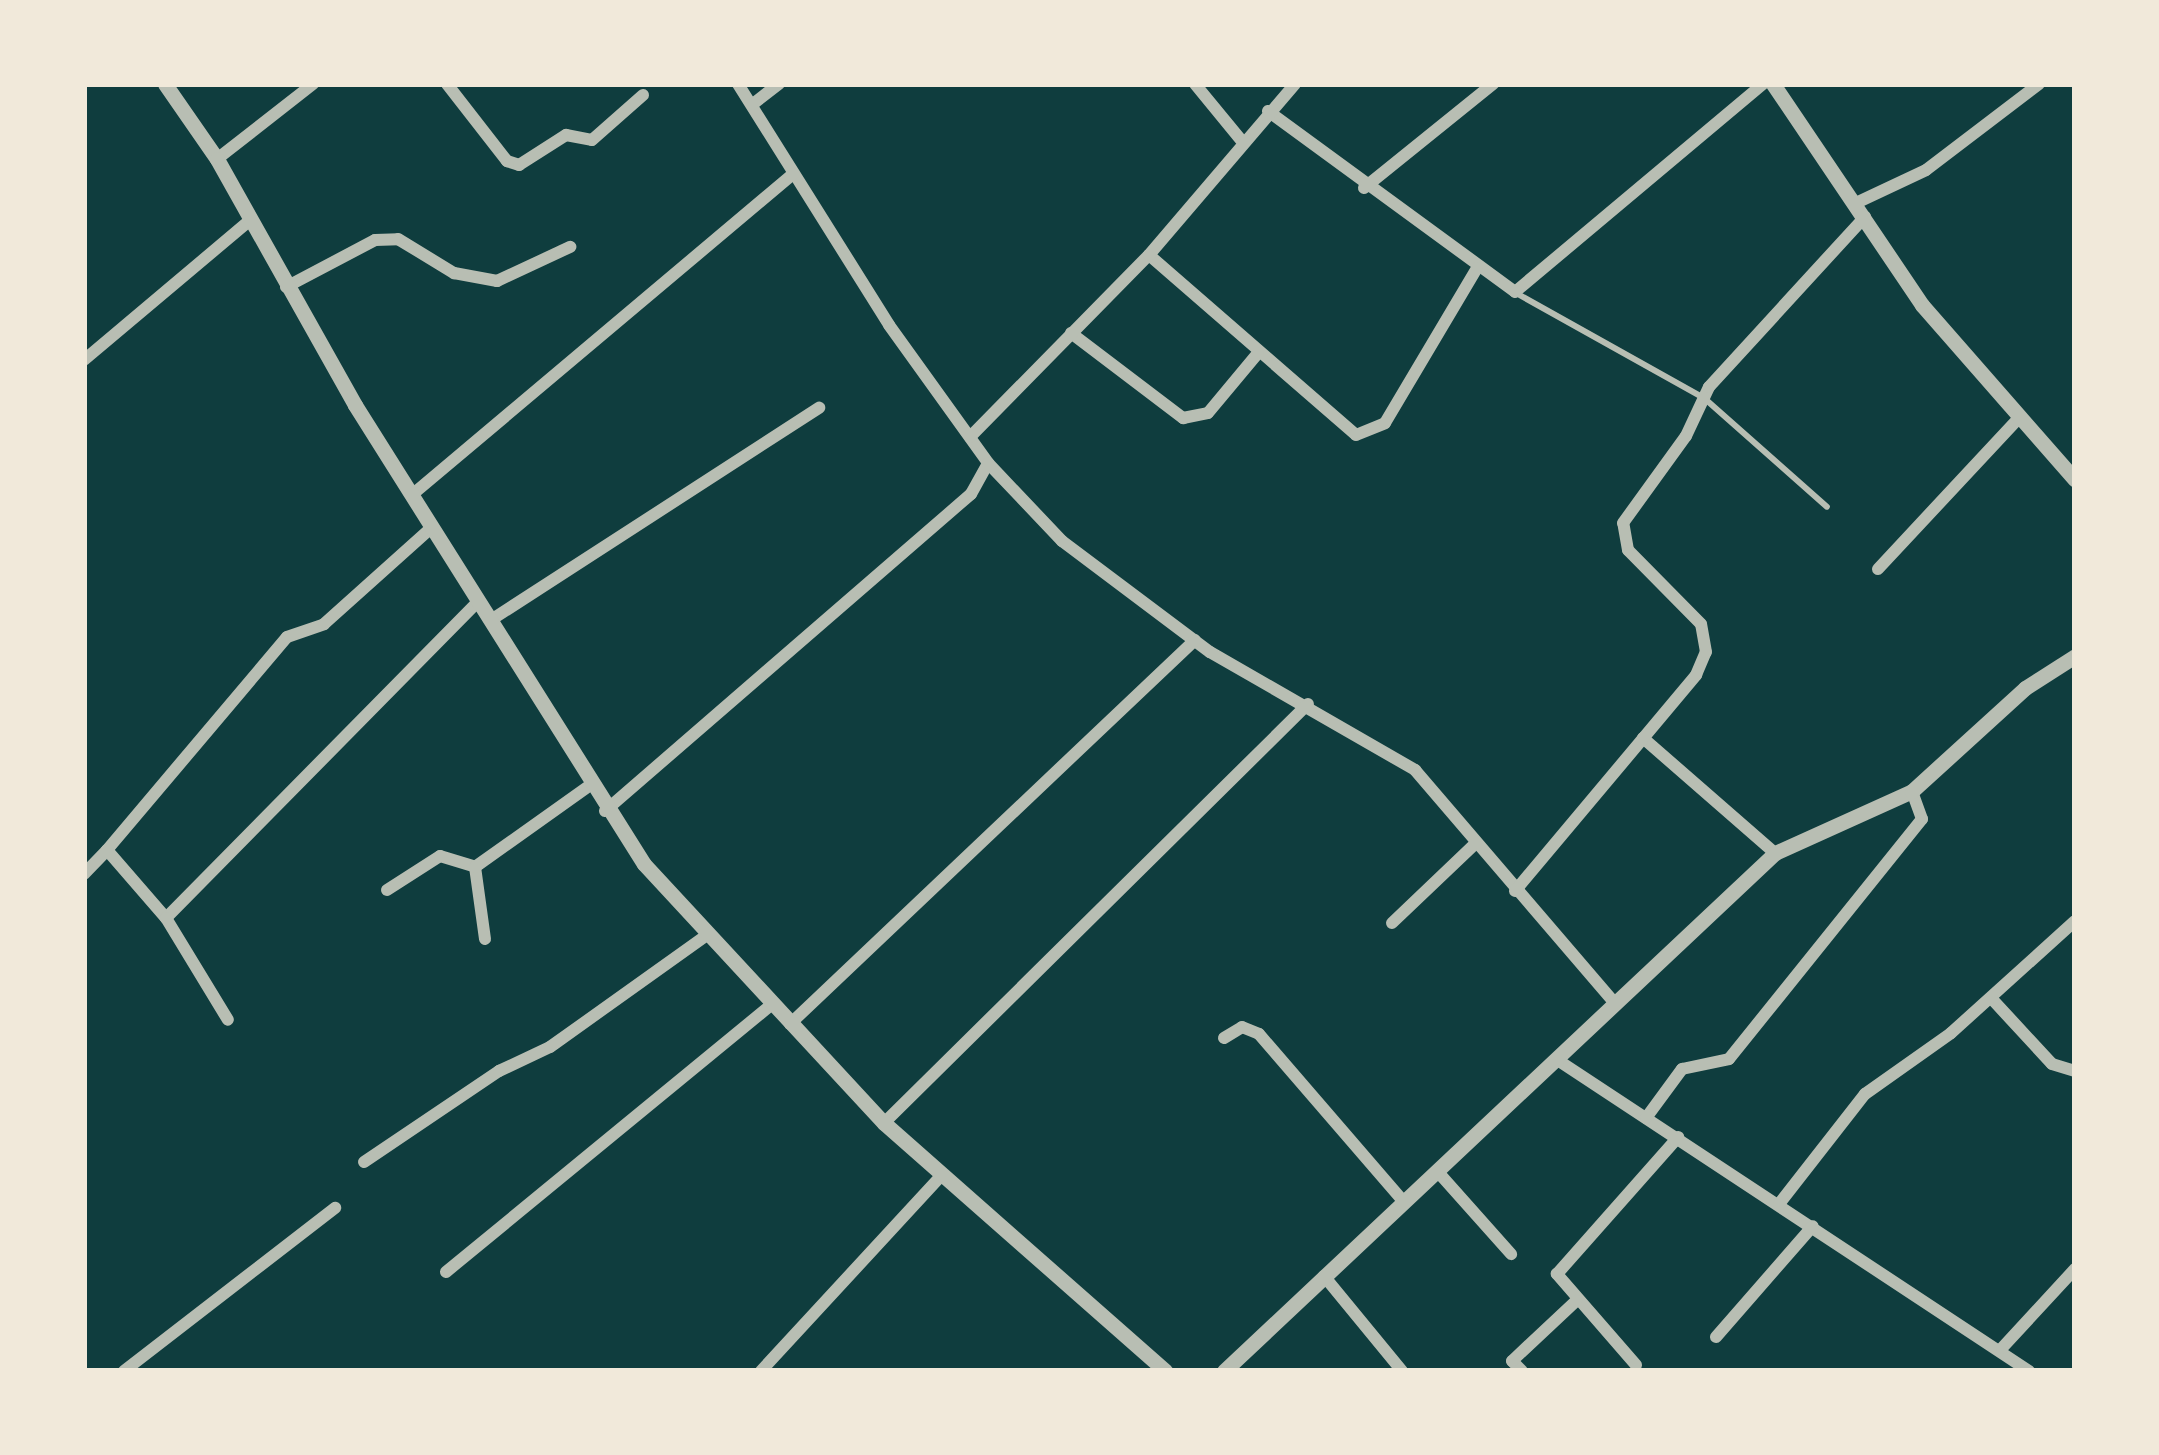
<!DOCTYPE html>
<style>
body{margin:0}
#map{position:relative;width:2159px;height:1455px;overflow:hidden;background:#0f3d3e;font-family:Bitter,serif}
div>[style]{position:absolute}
.service>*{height:6px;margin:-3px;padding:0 3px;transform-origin:3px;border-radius:3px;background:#b8beb3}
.minor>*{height:12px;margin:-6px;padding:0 6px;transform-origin:6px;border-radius:6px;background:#b8beb3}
.tertiary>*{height:15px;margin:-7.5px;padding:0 7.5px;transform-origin:7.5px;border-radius:7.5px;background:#b8beb3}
span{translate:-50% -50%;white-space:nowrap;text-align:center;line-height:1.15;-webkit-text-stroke:12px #f1e9da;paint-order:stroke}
.frame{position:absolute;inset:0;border:87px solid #f1e9da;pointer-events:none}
</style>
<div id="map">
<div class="service">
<div style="left:1516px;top:293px;width:215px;rotate:29.2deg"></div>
<div style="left:1704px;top:398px;width:164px;rotate:41.5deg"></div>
</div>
<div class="minor">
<div style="left:447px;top:84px;width:98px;rotate:52.1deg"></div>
<div style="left:507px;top:161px;width:13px;rotate:18deg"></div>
<div style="left:519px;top:165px;width:56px;rotate:-32.6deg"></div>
<div style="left:566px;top:135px;width:26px;rotate:11deg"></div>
<div style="left:592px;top:140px;width:68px;rotate:-41.4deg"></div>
<div style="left:738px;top:84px;width:284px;rotate:57.9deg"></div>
<div style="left:889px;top:325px;width:170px;rotate:54.3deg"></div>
<div style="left:988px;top:463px;width:108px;rotate:46.5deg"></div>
<div style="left:1062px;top:541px;width:185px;rotate:36.9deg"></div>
<div style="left:1210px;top:652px;width:237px;rotate:29.9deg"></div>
<div style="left:1415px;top:770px;width:306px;rotate:49.4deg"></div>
<div style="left:1195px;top:84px;width:72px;rotate:50.6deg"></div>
<div style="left:753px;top:104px;width:33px;rotate:-38deg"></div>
<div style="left:1268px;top:111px;width:306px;rotate:36.2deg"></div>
<div style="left:1515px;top:292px;width:324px;rotate:-40deg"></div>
<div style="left:217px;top:159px;width:122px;rotate:-38deg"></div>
<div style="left:1364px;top:188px;width:166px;rotate:-38.9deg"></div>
<div style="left:1856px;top:203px;width:77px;rotate:-25.2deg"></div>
<div style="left:1926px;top:170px;width:142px;rotate:-37.3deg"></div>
<div style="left:1149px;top:255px;width:274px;rotate:41deg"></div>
<div style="left:1356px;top:435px;width:31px;rotate:-22deg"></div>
<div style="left:1385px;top:423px;width:180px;rotate:-59.3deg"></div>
<div style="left:286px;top:287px;width:101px;rotate:-27.8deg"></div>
<div style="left:375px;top:240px;width:23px;rotate:-2deg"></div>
<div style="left:398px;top:239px;width:66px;rotate:31.3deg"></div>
<div style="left:454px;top:273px;width:44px;rotate:10.5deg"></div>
<div style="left:497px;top:281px;width:81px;rotate:-25deg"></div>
<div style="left:1071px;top:333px;width:141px;rotate:37.2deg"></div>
<div style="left:1183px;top:418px;width:25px;rotate:-11deg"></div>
<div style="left:1208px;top:413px;width:78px;rotate:-50.2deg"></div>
<div style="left:84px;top:360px;width:214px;rotate:-40.1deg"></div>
<div style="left:970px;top:437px;width:255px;rotate:-45.5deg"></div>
<div style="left:1149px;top:255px;width:225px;rotate:-49.5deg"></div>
<div style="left:413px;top:494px;width:497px;rotate:-40.1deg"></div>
<div style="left:1878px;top:569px;width:204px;rotate:-47deg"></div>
<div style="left:491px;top:620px;width:391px;rotate:-32.9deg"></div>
<div style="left:1643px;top:738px;width:175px;rotate:41.1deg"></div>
<div style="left:605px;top:811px;width:484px;rotate:-40.9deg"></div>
<div style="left:971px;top:494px;width:35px;rotate:-61deg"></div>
<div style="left:107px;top:850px;width:279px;rotate:-49.8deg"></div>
<div style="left:287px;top:637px;width:39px;rotate:-19deg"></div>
<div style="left:324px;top:624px;width:145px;rotate:-41.9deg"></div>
<div style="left:84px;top:874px;width:33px;rotate:-46deg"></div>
<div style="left:107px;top:850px;width:90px;rotate:49.1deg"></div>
<div style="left:166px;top:918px;width:445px;rotate:-45.4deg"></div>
<div style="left:387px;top:890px;width:63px;rotate:-32.7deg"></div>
<div style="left:440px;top:856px;width:37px;rotate:17deg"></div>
<div style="left:1515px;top:891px;width:282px;rotate:-50deg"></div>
<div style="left:1696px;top:675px;width:25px;rotate:-67deg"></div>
<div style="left:1706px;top:652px;width:28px;rotate:-100deg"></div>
<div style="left:1701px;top:624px;width:104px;rotate:-134.6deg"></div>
<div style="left:1628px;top:550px;width:27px;rotate:-100deg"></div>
<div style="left:1623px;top:523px;width:107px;rotate:-54.1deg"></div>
<div style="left:1686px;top:436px;width:54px;rotate:-64.9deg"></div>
<div style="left:1709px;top:387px;width:231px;rotate:-47.5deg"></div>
<div style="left:166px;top:918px;width:119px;rotate:58.7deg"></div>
<div style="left:1392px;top:923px;width:115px;rotate:-43.6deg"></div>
<div style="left:485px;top:939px;width:73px;rotate:-97.9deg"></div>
<div style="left:475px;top:867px;width:140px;rotate:-35.4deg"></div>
<div style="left:1992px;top:999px;width:88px;rotate:47.3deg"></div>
<div style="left:2052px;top:1064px;width:24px;rotate:17deg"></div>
<div style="left:790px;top:1024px;width:558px;rotate:-43.48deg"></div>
<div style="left:1224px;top:1038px;width:21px;rotate:-31deg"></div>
<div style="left:1242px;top:1027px;width:18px;rotate:22deg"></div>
<div style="left:1259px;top:1034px;width:222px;rotate:49.2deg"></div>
<div style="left:1556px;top:1059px;width:567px;rotate:33.41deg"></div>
<div style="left:1646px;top:1118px;width:61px;rotate:-53.7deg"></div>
<div style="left:1682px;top:1069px;width:48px;rotate:-12deg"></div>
<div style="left:1729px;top:1059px;width:308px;rotate:-51.2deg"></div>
<div style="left:1922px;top:819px;width:30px;rotate:-110deg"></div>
<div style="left:884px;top:1123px;width:596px;rotate:-44.66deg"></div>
<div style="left:364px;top:1162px;width:163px;rotate:-34deg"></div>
<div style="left:499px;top:1071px;width:56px;rotate:-25.2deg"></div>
<div style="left:550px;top:1047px;width:193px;rotate:-35.5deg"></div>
<div style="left:1438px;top:1172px;width:110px;rotate:48.3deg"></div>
<div style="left:1779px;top:1204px;width:140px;rotate:-52deg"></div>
<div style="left:1865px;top:1094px;width:105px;rotate:-35.3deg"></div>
<div style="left:1951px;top:1033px;width:167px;rotate:-42.1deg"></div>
<div style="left:446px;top:1272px;width:422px;rotate:-39.4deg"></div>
<div style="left:1324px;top:1276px;width:123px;rotate:50.6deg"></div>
<div style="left:1716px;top:1337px;width:147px;rotate:-48.9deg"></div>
<div style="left:2002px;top:1348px;width:108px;rotate:-47.3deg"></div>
<div style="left:1636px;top:1365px;width:121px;rotate:-131deg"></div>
<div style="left:1557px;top:1274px;width:183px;rotate:-48.5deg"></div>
<div style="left:124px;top:1371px;width:267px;rotate:-37.7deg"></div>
<div style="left:761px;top:1371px;width:265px;rotate:-47.3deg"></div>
<div style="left:1522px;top:1371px;width:14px;rotate:-135deg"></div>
<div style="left:1512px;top:1361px;width:88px;rotate:-43.2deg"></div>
</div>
<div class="tertiary">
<div style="left:165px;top:84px;width:91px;rotate:55.3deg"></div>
<div style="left:217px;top:159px;width:282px;rotate:60.7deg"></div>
<div style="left:355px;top:405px;width:542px;rotate:57.8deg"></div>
<div style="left:644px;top:864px;width:353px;rotate:47.2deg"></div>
<div style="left:884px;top:1123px;width:375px;rotate:41.4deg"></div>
<div style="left:1773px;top:84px;width:267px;rotate:56deg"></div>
<div style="left:1922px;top:305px;width:232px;rotate:48.8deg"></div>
<div style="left:1224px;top:1371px;width:756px;rotate:-43.23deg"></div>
<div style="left:1775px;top:853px;width:150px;rotate:-24.3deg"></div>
<div style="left:1912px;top:791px;width:153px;rotate:-42.3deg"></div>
<div style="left:2025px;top:688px;width:59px;rotate:-32.6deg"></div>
</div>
<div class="frame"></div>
</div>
